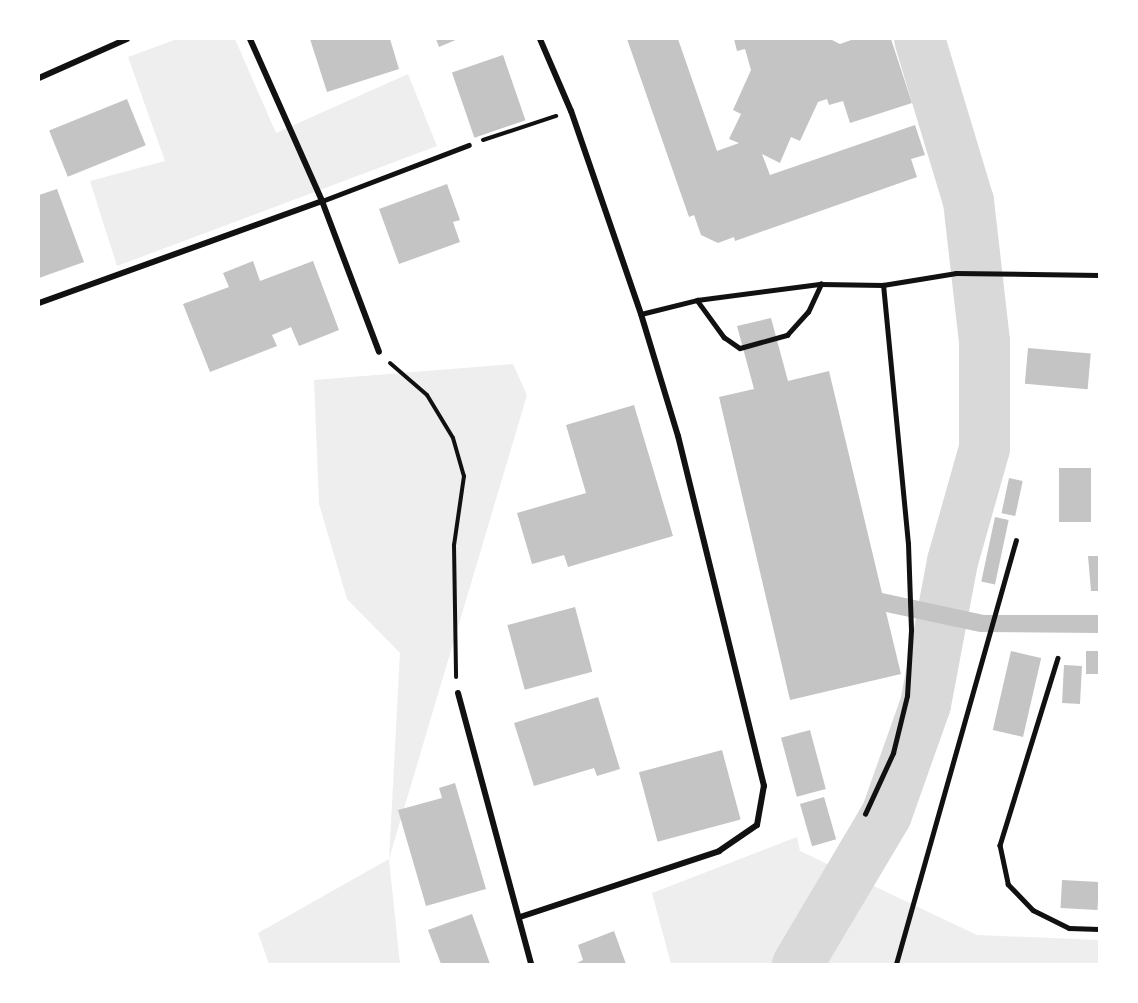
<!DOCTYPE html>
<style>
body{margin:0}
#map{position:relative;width:1138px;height:1003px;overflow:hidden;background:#fff;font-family:"Golos Text",sans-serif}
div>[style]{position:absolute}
.green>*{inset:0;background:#eee}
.river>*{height:51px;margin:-25.5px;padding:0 25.5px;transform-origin:25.5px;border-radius:25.5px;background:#d9d9d9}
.building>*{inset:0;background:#c4c4c4;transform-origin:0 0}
.path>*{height:4px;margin:-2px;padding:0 2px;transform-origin:2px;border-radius:2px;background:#111}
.service>*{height:4.5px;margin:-2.25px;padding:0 2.25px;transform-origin:2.25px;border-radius:2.25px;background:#111}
.minor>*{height:6px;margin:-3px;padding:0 3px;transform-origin:3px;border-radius:3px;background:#111}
span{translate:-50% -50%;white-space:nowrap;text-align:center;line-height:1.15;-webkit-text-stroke:6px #fff;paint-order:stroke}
.frame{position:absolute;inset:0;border:40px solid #fff;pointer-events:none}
</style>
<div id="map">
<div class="green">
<div style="clip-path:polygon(177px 39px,235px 39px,276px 133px,408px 74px,437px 146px,117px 266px,90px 181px,165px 161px,128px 57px)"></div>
<div style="clip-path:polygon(513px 364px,527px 395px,389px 859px,400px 964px,269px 964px,258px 933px,389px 859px,400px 653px,347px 599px,319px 504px,314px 380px)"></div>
<div style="clip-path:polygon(797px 837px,800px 851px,977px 935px,1099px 940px,1099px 964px,671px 964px,652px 893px)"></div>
</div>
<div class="river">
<div style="left:797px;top:964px;width:174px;rotate:-59.3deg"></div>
<div style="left:886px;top:814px;width:117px;rotate:-70.5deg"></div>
<div style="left:925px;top:704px;width:146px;rotate:-79.3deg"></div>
<div style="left:952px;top:561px;width:117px;rotate:-74.2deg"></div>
<div style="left:984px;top:448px;width:107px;rotate:-90deg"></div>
<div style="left:984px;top:341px;width:141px;rotate:-96.5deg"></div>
<div style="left:968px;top:201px;width:169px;rotate:-106.8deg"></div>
</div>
<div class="building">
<div style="clip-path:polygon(310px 39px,390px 39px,399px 69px,327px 92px)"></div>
<div style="clip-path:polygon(436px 39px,458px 39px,439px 47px)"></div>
<div style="clip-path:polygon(627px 39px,678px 39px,717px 151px,739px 143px,729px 139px,741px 114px,733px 110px,751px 70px,745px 49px,737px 51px,734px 39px,830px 39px,840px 44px,854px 39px,891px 39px,912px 103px,850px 123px,843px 101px,829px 105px,827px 99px,818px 102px,800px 141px,791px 137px,780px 163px,762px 154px,770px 175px,915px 125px,925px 155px,911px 159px,917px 177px,735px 241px,734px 237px,718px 243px,701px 235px,694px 215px,689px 217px)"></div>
<div style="left:503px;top:55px;width:69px;height:54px;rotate:71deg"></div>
<div style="left:127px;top:99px;width:50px;height:84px;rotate:68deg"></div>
<div style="clip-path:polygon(447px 184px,460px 220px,453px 222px,460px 242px,399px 264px,379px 209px)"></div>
<div style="clip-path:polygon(57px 189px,84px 262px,39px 278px,39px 195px)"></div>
<div style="clip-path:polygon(253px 261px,260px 281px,313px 261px,339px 330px,299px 346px,291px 327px,272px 335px,277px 346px,210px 372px,183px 304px,229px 287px,223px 273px)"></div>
<div style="clip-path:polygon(771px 318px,788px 381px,829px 371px,882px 593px,984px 615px,1099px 615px,1099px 633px,980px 632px,886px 612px,901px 674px,790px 700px,719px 397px,754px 389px,737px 326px)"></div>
<div style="left:1028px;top:348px;width:63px;height:36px;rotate:5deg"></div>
<div style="clip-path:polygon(634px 405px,673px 536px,568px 567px,564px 555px,532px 564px,517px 513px,586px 493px,566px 425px)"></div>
<div style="left:1059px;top:468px;width:32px;height:54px"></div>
<div style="left:1009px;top:478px;width:14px;height:36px;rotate:12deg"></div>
<div style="left:995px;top:517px;width:14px;height:66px;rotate:12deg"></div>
<div style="clip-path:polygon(1088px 556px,1099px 556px,1099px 591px,1091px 591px)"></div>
<div style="left:575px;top:607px;width:67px;height:70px;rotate:75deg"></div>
<div style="left:1011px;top:651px;width:31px;height:81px;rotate:13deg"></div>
<div style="left:1086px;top:651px;width:13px;height:23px"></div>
<div style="left:1064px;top:665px;width:18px;height:38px;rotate:3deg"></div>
<div style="clip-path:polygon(598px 697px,620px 769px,597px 776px,594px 768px,534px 786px,514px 723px)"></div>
<div style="left:810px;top:730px;width:61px;height:30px;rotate:75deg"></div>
<div style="left:722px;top:750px;width:72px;height:86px;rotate:75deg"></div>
<div style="clip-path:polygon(455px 783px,486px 889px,426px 906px,398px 810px,442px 798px,439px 788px)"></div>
<div style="left:824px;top:797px;width:44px;height:25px;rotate:74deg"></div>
<div style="left:1062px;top:880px;width:37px;height:28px;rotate:3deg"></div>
<div style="clip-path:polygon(472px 914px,490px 964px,441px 964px,428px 930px)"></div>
<div style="clip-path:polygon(614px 931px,626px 964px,575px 964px,583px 960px,578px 945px)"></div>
</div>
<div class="path">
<div style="left:483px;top:140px;width:77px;rotate:-18.2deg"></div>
<div style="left:390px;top:363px;width:49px;rotate:40.9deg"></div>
<div style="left:427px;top:395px;width:50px;rotate:58.8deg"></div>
<div style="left:453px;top:438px;width:40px;rotate:74deg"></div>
<div style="left:464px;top:476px;width:70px;rotate:98.2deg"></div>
<div style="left:454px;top:545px;width:132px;rotate:89.1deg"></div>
</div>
<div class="service">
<div style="left:322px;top:201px;width:157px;rotate:-20.9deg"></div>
<div style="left:697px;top:300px;width:46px;rotate:53.9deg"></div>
<div style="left:724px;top:337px;width:19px;rotate:35deg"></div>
<div style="left:740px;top:348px;width:49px;rotate:-15.5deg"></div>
<div style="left:787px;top:335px;width:31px;rotate:-48deg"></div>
<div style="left:808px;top:312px;width:31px;rotate:-65deg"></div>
<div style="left:641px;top:314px;width:58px;rotate:-14deg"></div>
<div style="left:697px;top:300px;width:125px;rotate:-7.4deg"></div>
<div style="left:821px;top:284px;width:62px;rotate:0.9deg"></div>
<div style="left:883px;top:285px;width:74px;rotate:-9.3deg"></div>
<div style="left:956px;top:273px;width:143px;rotate:0.8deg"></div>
<div style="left:1058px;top:658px;width:196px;rotate:107.2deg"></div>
<div style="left:1000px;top:845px;width:40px;rotate:78deg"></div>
<div style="left:1008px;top:884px;width:36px;rotate:46deg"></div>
<div style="left:1033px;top:910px;width:40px;rotate:26.6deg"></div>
<div style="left:1069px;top:928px;width:30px;rotate:2deg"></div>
<div style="left:865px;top:814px;width:67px;rotate:-65.3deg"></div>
<div style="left:893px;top:753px;width:59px;rotate:-76.2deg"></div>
<div style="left:907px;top:696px;width:66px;rotate:-86.5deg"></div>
<div style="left:911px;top:630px;width:86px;rotate:-92deg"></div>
<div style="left:908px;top:544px;width:260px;rotate:-95.5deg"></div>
<div style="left:896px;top:964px;width:440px;rotate:-74.2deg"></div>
</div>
<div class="minor">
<div style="left:250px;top:39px;width:177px;rotate:66deg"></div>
<div style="left:322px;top:201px;width:161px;rotate:69.3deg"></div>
<div style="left:39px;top:78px;width:96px;rotate:-23.9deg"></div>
<div style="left:39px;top:303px;width:301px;rotate:-19.8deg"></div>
<div style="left:458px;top:693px;width:281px;rotate:74.9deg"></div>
<div style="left:520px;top:917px;width:210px;rotate:-18.3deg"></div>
<div style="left:719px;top:851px;width:46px;rotate:-34.4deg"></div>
<div style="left:757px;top:825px;width:40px;rotate:-80deg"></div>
<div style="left:764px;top:786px;width:360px;rotate:-103.8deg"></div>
<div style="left:678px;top:436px;width:127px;rotate:-106.9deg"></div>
<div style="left:641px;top:314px;width:215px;rotate:-109deg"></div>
<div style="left:571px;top:111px;width:78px;rotate:-113.3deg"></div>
</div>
<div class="frame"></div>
</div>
